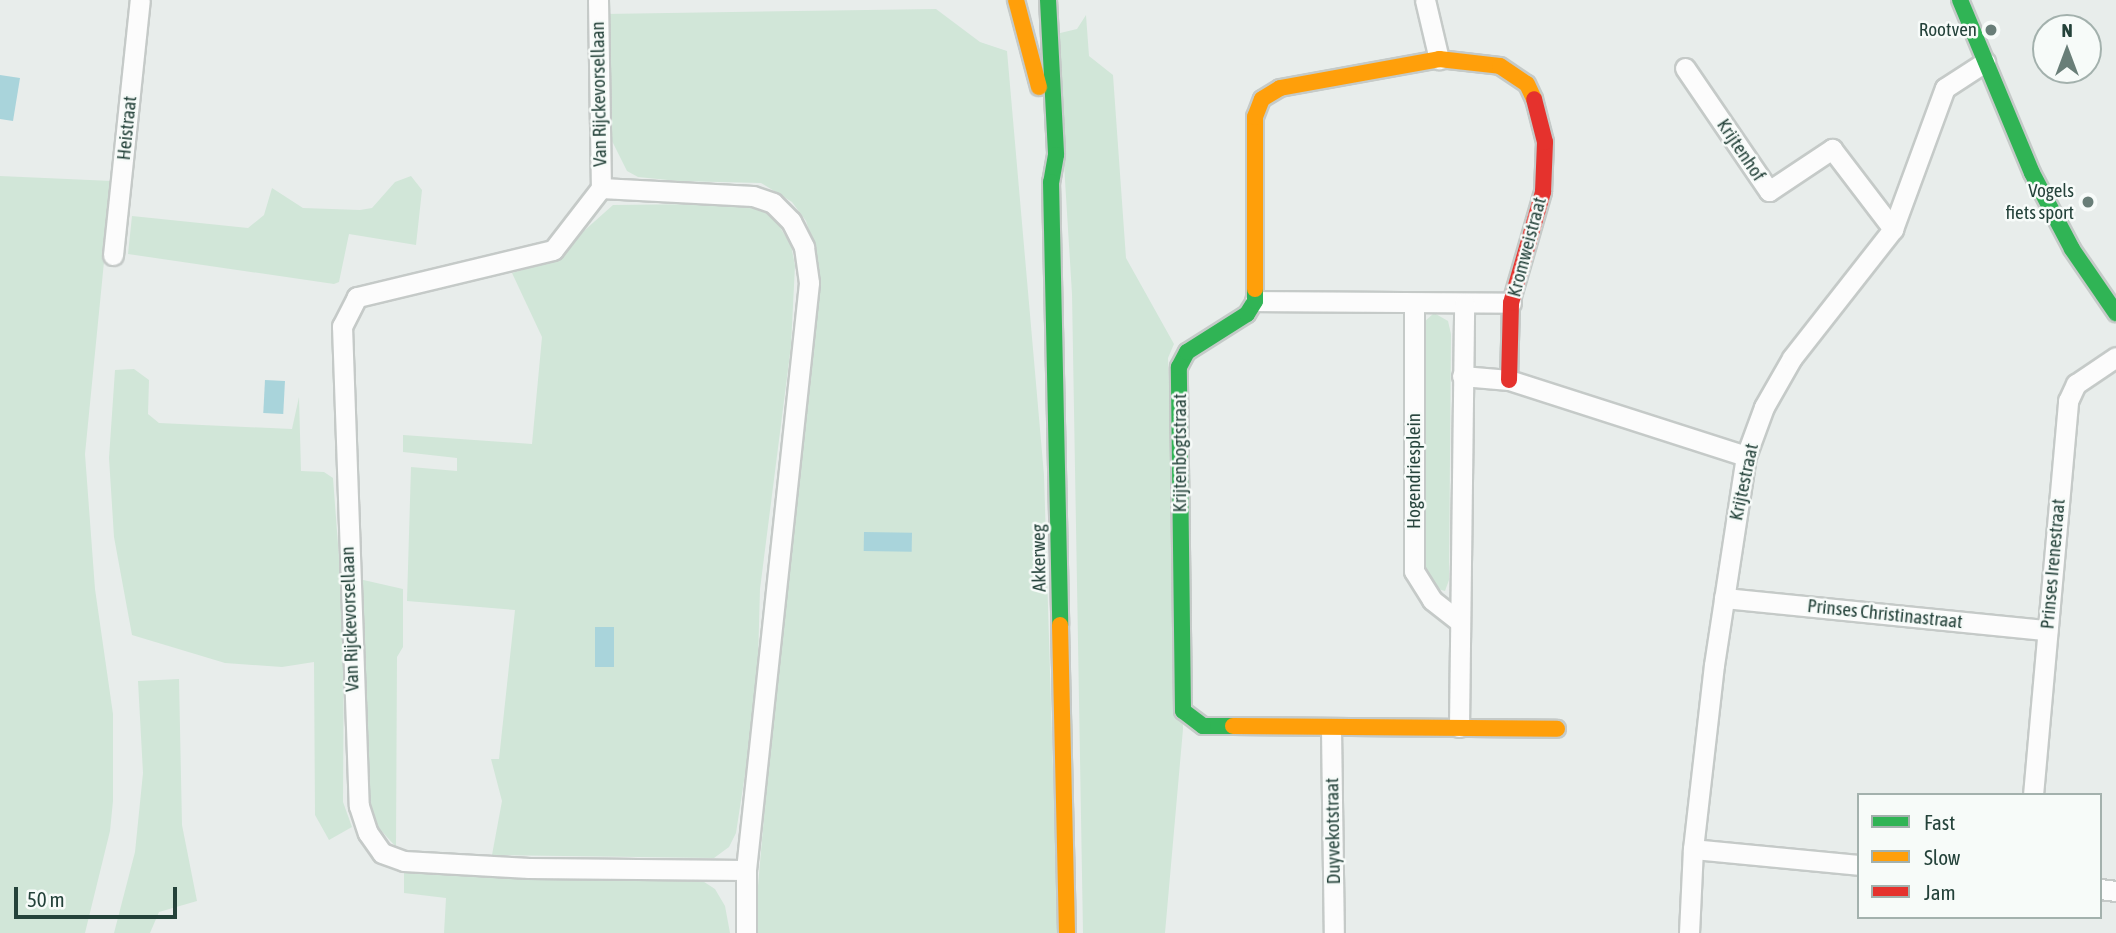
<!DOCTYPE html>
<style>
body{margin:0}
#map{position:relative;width:2116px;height:933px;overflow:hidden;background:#e8edeb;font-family:"Asap Condensed",sans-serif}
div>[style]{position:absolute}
.green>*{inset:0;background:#d1e6d8}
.water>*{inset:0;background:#a9d4db;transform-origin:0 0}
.roads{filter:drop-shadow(2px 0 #c5cac8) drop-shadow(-2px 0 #c5cac8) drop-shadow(0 2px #c5cac8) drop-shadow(0 -2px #c5cac8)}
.street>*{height:19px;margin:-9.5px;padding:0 9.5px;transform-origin:9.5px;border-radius:9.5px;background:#fcfcfc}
.fast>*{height:16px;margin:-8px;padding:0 8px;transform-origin:8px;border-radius:8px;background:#30b455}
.slow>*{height:16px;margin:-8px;padding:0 8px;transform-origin:8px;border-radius:8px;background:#ff9f0a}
.jam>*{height:16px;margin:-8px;padding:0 8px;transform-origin:8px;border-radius:8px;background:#e5322d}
.dots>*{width:19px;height:19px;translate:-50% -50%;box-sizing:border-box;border:4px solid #f7fbf9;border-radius:50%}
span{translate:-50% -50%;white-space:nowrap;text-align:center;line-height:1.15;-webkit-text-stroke:5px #f7fbf9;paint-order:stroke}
.poi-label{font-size:19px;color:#24423a}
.right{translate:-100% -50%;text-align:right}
.street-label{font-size:19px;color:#24423a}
.legend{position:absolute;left:1857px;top:793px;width:245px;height:126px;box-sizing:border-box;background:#f7fbf9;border:2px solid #a3b1ad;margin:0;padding:9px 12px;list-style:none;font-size:21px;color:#24423a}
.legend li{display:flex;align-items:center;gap:14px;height:35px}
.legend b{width:35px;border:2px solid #a3b1ad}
.north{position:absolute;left:2032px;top:14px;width:70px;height:70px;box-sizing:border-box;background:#f7fbf9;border:2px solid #a3b1ad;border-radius:50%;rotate:0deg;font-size:19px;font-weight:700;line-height:28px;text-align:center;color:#24423a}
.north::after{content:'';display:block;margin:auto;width:24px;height:32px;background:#697e78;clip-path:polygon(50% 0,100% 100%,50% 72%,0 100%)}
.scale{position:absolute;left:14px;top:887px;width:163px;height:32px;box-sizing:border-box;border:4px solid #24423a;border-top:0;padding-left:9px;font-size:21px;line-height:24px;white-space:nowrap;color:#24423a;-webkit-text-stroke:5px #f7fbf9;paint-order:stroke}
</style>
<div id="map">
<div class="green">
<div style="clip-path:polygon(936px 9px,980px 42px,1007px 51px,1044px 475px,1058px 933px,754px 933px,813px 243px,806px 221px,792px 202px,761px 183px,678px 181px,638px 177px,627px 171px,609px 135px,604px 14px)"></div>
<div style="clip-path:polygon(1086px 15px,1089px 56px,1113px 75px,1126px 258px,1174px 344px,1168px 358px,1183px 729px,1165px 933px,1083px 933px,1072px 294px,1056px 34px,1077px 29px)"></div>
<div style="clip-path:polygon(0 176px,112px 181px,85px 454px,95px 589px,113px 714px,113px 801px,110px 831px,85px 933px,0 933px)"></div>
<div style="clip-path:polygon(411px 176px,422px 190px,416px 245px,349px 234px,339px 282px,334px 284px,128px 254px,132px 216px,248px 228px,264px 215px,272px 188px,303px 208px,360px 210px,372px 208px,395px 182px)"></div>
<div style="clip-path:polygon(705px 204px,762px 209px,776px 221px,791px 245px,795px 265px,791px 346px,760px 589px,757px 696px,736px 833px,729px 847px,714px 858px,492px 855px,502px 801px,491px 759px,499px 759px,515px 610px,407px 601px,411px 467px,457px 471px,457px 458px,403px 452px,403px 435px,532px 444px,542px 337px,512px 273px,549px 262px,613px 205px)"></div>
<div style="clip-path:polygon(1434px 313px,1448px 321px,1451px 334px,1449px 580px,1445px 591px,1431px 587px,1422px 564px,1423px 323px)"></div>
<div style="clip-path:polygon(134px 369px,149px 380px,148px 414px,159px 423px,292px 429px,299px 397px,301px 471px,324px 472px,333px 478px,344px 624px,343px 802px,352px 827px,329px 840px,315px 815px,314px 662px,282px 667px,225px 663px,132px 635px,114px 537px,109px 458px,115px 370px)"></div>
<div style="clip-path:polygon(359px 579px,403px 589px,403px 647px,397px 657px,396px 847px,369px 817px,364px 797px)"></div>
<div style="clip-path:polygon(179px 679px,182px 825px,197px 901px,159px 912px,150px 933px,114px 933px,135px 852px,143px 773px,138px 681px)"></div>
<div style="clip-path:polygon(404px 868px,698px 878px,715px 889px,725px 906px,730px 933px,444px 933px,446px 898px,404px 893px)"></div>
</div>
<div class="water">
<div style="clip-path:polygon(0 75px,20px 78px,13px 121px,0 119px)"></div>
<div style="left:265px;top:380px;width:20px;height:33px;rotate:3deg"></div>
<div style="left:864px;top:532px;width:48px;height:19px;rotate:1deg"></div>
<div style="left:595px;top:627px;width:19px;height:40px"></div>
</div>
<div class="roads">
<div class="street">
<div style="left:598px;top:0;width:188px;rotate:89.1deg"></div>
<div style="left:601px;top:188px;width:78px;rotate:127.7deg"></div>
<div style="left:553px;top:250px;width:202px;rotate:166.5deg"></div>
<div style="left:357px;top:297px;width:33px;rotate:117deg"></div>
<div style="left:342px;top:326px;width:480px;rotate:88deg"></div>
<div style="left:359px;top:806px;width:28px;rotate:72deg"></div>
<div style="left:368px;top:833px;width:24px;rotate:55deg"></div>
<div style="left:382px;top:853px;width:23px;rotate:20deg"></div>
<div style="left:404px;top:861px;width:125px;rotate:3.2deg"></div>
<div style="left:529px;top:868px;width:217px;rotate:0.5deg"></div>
<div style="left:1425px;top:0;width:61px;rotate:76.7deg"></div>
<div style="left:1685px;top:68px;width:149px;rotate:55.7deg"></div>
<div style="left:1769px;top:191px;width:76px;rotate:-33.7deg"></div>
<div style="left:1832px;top:149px;width:101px;rotate:52.7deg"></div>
<div style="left:601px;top:188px;width:152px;rotate:3deg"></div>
<div style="left:753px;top:196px;width:21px;rotate:19deg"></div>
<div style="left:773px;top:203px;width:25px;rotate:45deg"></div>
<div style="left:791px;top:221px;width:29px;rotate:63deg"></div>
<div style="left:804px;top:247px;width:36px;rotate:82deg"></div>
<div style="left:809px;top:283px;width:590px;rotate:96.13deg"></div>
<div style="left:746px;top:870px;width:63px;rotate:90deg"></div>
<div style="left:113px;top:255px;width:256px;rotate:-84deg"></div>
<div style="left:1255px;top:301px;width:256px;rotate:0.4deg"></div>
<div style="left:1414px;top:303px;width:268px;rotate:90deg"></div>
<div style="left:1414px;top:571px;width:34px;rotate:58deg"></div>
<div style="left:1432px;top:600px;width:34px;rotate:38deg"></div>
<div style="left:1462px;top:376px;width:47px;rotate:4.9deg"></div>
<div style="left:1509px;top:380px;width:249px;rotate:17.8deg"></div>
<div style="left:1724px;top:598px;width:325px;rotate:5.7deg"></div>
<div style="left:1459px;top:727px;width:424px;rotate:-89.3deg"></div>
<div style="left:1331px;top:729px;width:204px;rotate:89.2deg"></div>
<div style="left:2033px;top:795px;width:396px;rotate:-84.9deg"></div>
<div style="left:2068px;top:401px;width:19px;rotate:-65deg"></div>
<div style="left:2076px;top:384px;width:48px;rotate:-34deg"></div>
<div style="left:1693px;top:849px;width:167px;rotate:5.5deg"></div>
<div style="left:2100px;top:889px;width:16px;rotate:7deg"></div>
<div style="left:1689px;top:933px;width:84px;rotate:-87.3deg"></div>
<div style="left:1693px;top:849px;width:185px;rotate:-83.5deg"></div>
<div style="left:1714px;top:665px;width:211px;rotate:-81.3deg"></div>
<div style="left:1746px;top:456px;width:52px;rotate:-69.8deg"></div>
<div style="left:1764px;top:407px;width:56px;rotate:-60.3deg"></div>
<div style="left:1792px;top:358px;width:164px;rotate:-51.9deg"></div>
<div style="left:1893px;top:229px;width:150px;rotate:-69.8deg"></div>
<div style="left:1945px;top:88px;width:48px;rotate:-33deg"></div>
</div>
<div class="fast">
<div style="left:1048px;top:0;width:155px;rotate:87deg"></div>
<div style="left:1056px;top:155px;width:27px;rotate:100deg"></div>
<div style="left:1051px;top:182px;width:443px;rotate:88.8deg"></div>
<div style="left:1960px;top:0;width:187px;rotate:67.4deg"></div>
<div style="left:2032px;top:173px;width:86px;rotate:62.2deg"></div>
<div style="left:2072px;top:249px;width:78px;rotate:55.5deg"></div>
<div style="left:1233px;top:726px;width:30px;rotate:180deg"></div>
<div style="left:1203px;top:726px;width:25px;rotate:-143deg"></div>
<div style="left:1183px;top:711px;width:344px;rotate:-90.7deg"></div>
<div style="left:1179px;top:367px;width:17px;rotate:-62deg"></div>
<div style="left:1187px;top:352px;width:71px;rotate:-32.3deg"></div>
<div style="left:1247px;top:314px;width:15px;rotate:-58deg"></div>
<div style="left:1255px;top:301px;width:12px;rotate:-90deg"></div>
</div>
<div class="slow">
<div style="left:1016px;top:0;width:90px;rotate:75.2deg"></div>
<div style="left:1255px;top:289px;width:172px;rotate:-90deg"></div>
<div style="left:1255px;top:117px;width:19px;rotate:-69deg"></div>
<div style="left:1262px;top:99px;width:21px;rotate:-31deg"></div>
<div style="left:1280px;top:88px;width:162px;rotate:-10.3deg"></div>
<div style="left:1439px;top:59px;width:61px;rotate:6.5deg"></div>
<div style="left:1500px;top:66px;width:32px;rotate:34deg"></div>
<div style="left:1527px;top:84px;width:17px;rotate:65deg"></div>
<div style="left:1060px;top:625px;width:308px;rotate:88.7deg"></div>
<div style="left:1233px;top:726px;width:324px;rotate:0.5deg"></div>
</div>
<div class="jam">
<div style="left:1509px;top:380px;width:77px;rotate:-88.5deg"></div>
<div style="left:1511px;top:303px;width:116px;rotate:-73.9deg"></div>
<div style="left:1543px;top:192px;width:50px;rotate:-87.7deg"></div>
<div style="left:1545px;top:142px;width:44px;rotate:-104.3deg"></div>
</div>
</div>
<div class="dots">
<div style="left:1991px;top:30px;background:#697e78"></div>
<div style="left:2088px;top:202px;background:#697e78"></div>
</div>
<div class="poi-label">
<span class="right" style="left:1977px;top:30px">Rootven</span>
<span class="right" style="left:2074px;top:202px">Vogels<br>fiets sport</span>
</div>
<div class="street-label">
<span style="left:599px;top:94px;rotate:-91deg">Van Rijckevorsellaan</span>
<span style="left:127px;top:128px;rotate:-84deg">Heistraat</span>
<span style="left:1741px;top:150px;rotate:56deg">Krijtenhof</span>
<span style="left:1527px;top:247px;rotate:-75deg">Kromweistraat</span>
<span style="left:1180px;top:453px;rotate:-90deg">Krijtenbogtstraat</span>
<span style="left:1414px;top:471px;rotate:-90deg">Hogendriesplein</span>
<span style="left:1744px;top:482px;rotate:-78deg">Krijtestraat</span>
<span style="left:1039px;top:558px;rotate:-91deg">Akkerweg</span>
<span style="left:2053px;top:564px;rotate:-85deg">Prinses Irenestraat</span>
<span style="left:1885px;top:614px;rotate:6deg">Prinses Christinastraat</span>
<span style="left:350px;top:619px;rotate:-92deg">Van Rijckevorsellaan</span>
<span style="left:1333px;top:831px;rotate:-91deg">Duyvekotstraat</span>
</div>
<ul class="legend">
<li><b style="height:9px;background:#30b455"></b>Fast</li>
<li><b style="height:9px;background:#ff9f0a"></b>Slow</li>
<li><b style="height:9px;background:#e5322d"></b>Jam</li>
</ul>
<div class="north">N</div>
<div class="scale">50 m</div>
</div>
